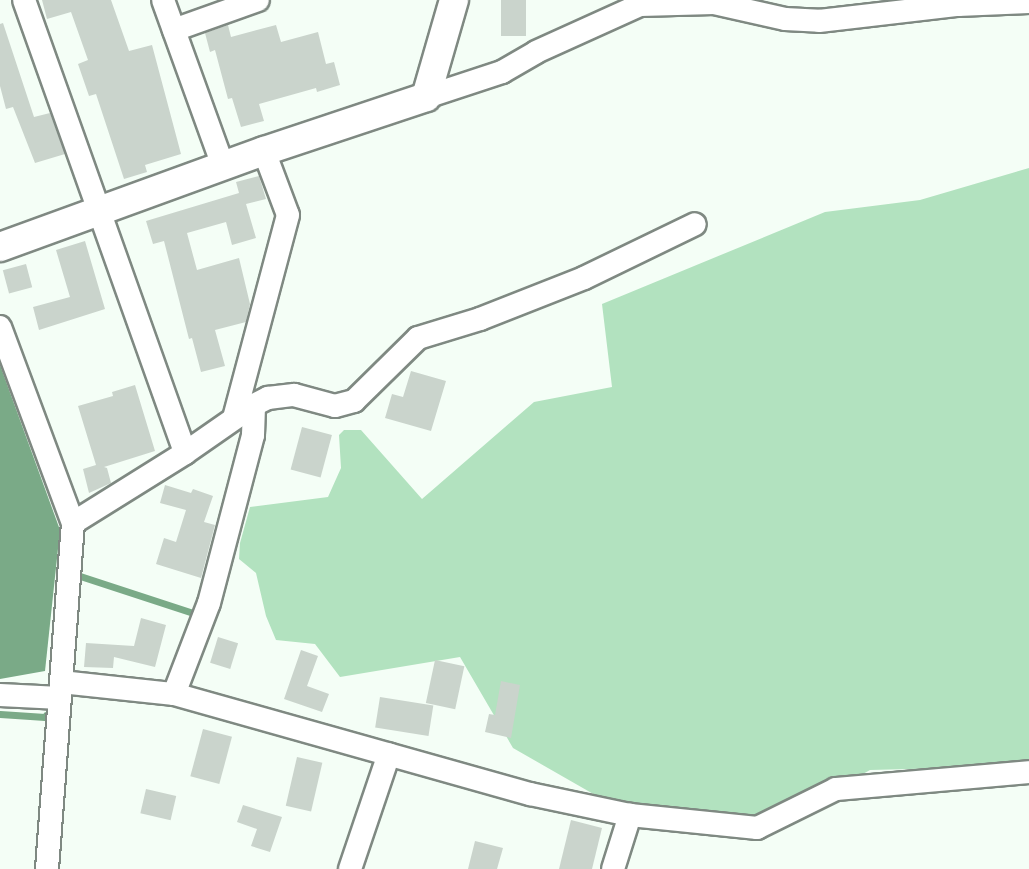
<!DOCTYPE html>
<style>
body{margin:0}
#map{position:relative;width:1029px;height:869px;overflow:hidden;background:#f4fef6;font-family:"DejaVu Sans",sans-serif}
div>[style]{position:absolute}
.green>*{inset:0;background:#b2e2bf}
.water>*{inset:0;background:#7aaa87}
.stream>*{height:7px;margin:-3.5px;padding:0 3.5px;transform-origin:3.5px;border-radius:3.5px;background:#7aaa87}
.building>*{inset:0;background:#cad4cc;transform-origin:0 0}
.roads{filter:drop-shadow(2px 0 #7f8982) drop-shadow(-2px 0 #7f8982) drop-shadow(0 2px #7f8982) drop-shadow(0 -2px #7f8982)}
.minor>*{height:22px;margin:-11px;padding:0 11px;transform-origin:11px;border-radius:11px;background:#fff}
.tertiary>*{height:28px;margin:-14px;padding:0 14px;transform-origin:14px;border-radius:14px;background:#fff}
span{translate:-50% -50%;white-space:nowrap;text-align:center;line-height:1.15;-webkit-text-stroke:4.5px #f4fef6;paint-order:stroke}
</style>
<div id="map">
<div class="green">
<div style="clip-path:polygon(1029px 168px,1029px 766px,870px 770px,836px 789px,759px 818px,630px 815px,513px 748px,460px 657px,340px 677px,315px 644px,276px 640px,266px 616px,256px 573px,239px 559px,240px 543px,250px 507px,328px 497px,341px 468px,339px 435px,344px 430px,361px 430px,422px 499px,534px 402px,612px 387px,602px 304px,825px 212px,920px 200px)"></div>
</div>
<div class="water">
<div style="clip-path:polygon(0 365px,60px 530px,45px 671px,0 679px)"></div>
</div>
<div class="stream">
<div style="left:80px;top:576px;width:119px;rotate:18.1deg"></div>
<div style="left:0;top:714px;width:45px;rotate:3.8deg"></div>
<div style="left:45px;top:717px;width:2px;rotate:-63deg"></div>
</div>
<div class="building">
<div style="clip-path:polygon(42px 0,111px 0,129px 51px,152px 45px,181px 154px,145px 165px,147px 172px,124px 179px,96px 94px,89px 96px,78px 64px,88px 60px,71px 12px,47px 19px)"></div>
<div style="left:501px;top:0;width:25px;height:36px"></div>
<div style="clip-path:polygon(3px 23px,34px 117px,50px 113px,65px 154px,35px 163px,13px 107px,6px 109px,0 86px,0 24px)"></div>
<div style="clip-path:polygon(228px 25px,231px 37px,276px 25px,281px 42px,318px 32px,326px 64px,334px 62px,340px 85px,317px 92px,316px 88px,259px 104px,264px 121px,241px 127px,232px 98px,228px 99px,215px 50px,210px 52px,205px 33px)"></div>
<div style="clip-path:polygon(259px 176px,266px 199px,246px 204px,256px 238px,232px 245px,226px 222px,187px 233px,197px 270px,239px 258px,250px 304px,246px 322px,215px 330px,225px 366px,201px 372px,192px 338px,189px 339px,164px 241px,153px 244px,146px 221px,239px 193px,236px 182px)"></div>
<div style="clip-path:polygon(85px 241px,105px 309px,39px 330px,33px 307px,70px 297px,56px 250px)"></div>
<div style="left:26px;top:264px;width:24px;height:24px;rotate:75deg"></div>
<div style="clip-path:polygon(411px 371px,446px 381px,431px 431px,385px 418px,392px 394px,403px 397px)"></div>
<div style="clip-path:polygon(135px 385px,155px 451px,104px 467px,107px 468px,111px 483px,89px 493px,83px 469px,96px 465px,78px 406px,113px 396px,112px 392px)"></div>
<div style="left:302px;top:427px;width:31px;height:44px;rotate:15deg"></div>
<div style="clip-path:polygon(165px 485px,191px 493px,193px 489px,213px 496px,204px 522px,215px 525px,201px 578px,156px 564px,164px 538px,176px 542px,186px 510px,160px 503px)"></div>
<div style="clip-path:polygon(141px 618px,166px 625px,155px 667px,114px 657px,113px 668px,84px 667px,86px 643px,134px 646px)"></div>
<div style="left:218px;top:637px;width:21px;height:27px;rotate:17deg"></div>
<div style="clip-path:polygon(301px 650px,318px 656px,307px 686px,329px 694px,322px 712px,284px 699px)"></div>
<div style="left:435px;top:660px;width:30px;height:44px;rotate:12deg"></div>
<div style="clip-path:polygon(501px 681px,520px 685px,511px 738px,485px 732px,489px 714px,495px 715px)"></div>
<div style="left:380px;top:697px;width:54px;height:31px;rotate:9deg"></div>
<div style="left:203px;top:729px;width:30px;height:49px;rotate:15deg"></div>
<div style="left:297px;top:757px;width:26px;height:50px;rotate:13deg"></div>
<div style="left:146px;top:789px;width:31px;height:25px;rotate:13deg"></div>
<div style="clip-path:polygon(243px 805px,282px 817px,270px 852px,251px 846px,257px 829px,237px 822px)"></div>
<div style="clip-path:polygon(571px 820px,602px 828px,592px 869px,559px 869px)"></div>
<div style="clip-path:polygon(475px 841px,503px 848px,497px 869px,468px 869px)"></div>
</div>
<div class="roads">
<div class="minor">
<div style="left:24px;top:0;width:481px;rotate:70.4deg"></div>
<div style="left:163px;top:0;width:177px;rotate:70.1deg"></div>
<div style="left:174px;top:30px;width:89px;rotate:-19.7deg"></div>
<div style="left:426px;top:97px;width:80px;rotate:-18.2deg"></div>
<div style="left:502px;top:72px;width:39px;rotate:-30deg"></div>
<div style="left:536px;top:52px;width:114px;rotate:-24.3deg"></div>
<div style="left:640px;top:5px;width:74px;rotate:-1.5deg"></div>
<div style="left:714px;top:3px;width:73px;rotate:12.7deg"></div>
<div style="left:785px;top:19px;width:34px;rotate:3deg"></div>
<div style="left:819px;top:21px;width:140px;rotate:-6.6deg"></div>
<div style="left:958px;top:5px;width:71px;rotate:-2.4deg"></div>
<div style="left:0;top:327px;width:209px;rotate:69.6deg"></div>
<div style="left:73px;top:523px;width:347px;rotate:94.3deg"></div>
<div style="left:234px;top:418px;width:210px;rotate:-75.1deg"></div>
<div style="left:288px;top:215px;width:68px;rotate:-110.6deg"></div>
<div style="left:73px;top:523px;width:132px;rotate:-32deg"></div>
<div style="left:185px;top:453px;width:84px;rotate:-34.8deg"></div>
<div style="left:254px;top:405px;width:16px;rotate:-27deg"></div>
<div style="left:268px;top:398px;width:26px;rotate:-7deg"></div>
<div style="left:294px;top:395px;width:42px;rotate:15deg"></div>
<div style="left:335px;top:406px;width:20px;rotate:-15deg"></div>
<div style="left:354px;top:401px;width:90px;rotate:-44.5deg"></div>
<div style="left:418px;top:338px;width:65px;rotate:-17deg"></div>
<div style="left:480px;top:319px;width:112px;rotate:-21.5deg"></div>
<div style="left:584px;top:278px;width:123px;rotate:-25.9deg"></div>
<div style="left:61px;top:682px;width:114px;rotate:6.1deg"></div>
<div style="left:174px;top:694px;width:370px;rotate:15.7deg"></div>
<div style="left:530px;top:794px;width:102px;rotate:11.9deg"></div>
<div style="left:630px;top:815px;width:128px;rotate:5.8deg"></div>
<div style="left:757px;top:828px;width:88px;rotate:-26.3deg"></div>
<div style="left:836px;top:789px;width:194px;rotate:-5deg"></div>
<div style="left:174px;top:694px;width:97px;rotate:-69deg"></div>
<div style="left:209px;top:603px;width:174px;rotate:-75.3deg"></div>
<div style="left:253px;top:435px;width:30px;rotate:-88deg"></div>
<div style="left:0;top:695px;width:60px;rotate:2.9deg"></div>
<div style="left:350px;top:869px;width:121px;rotate:-71.3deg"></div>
<div style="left:613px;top:869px;width:57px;rotate:-72.5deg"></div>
</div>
<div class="tertiary">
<div style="left:0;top:247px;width:281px;rotate:-20deg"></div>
<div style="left:264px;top:151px;width:171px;rotate:-18.4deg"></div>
<div style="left:426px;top:97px;width:101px;rotate:-73.9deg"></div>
</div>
</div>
</div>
